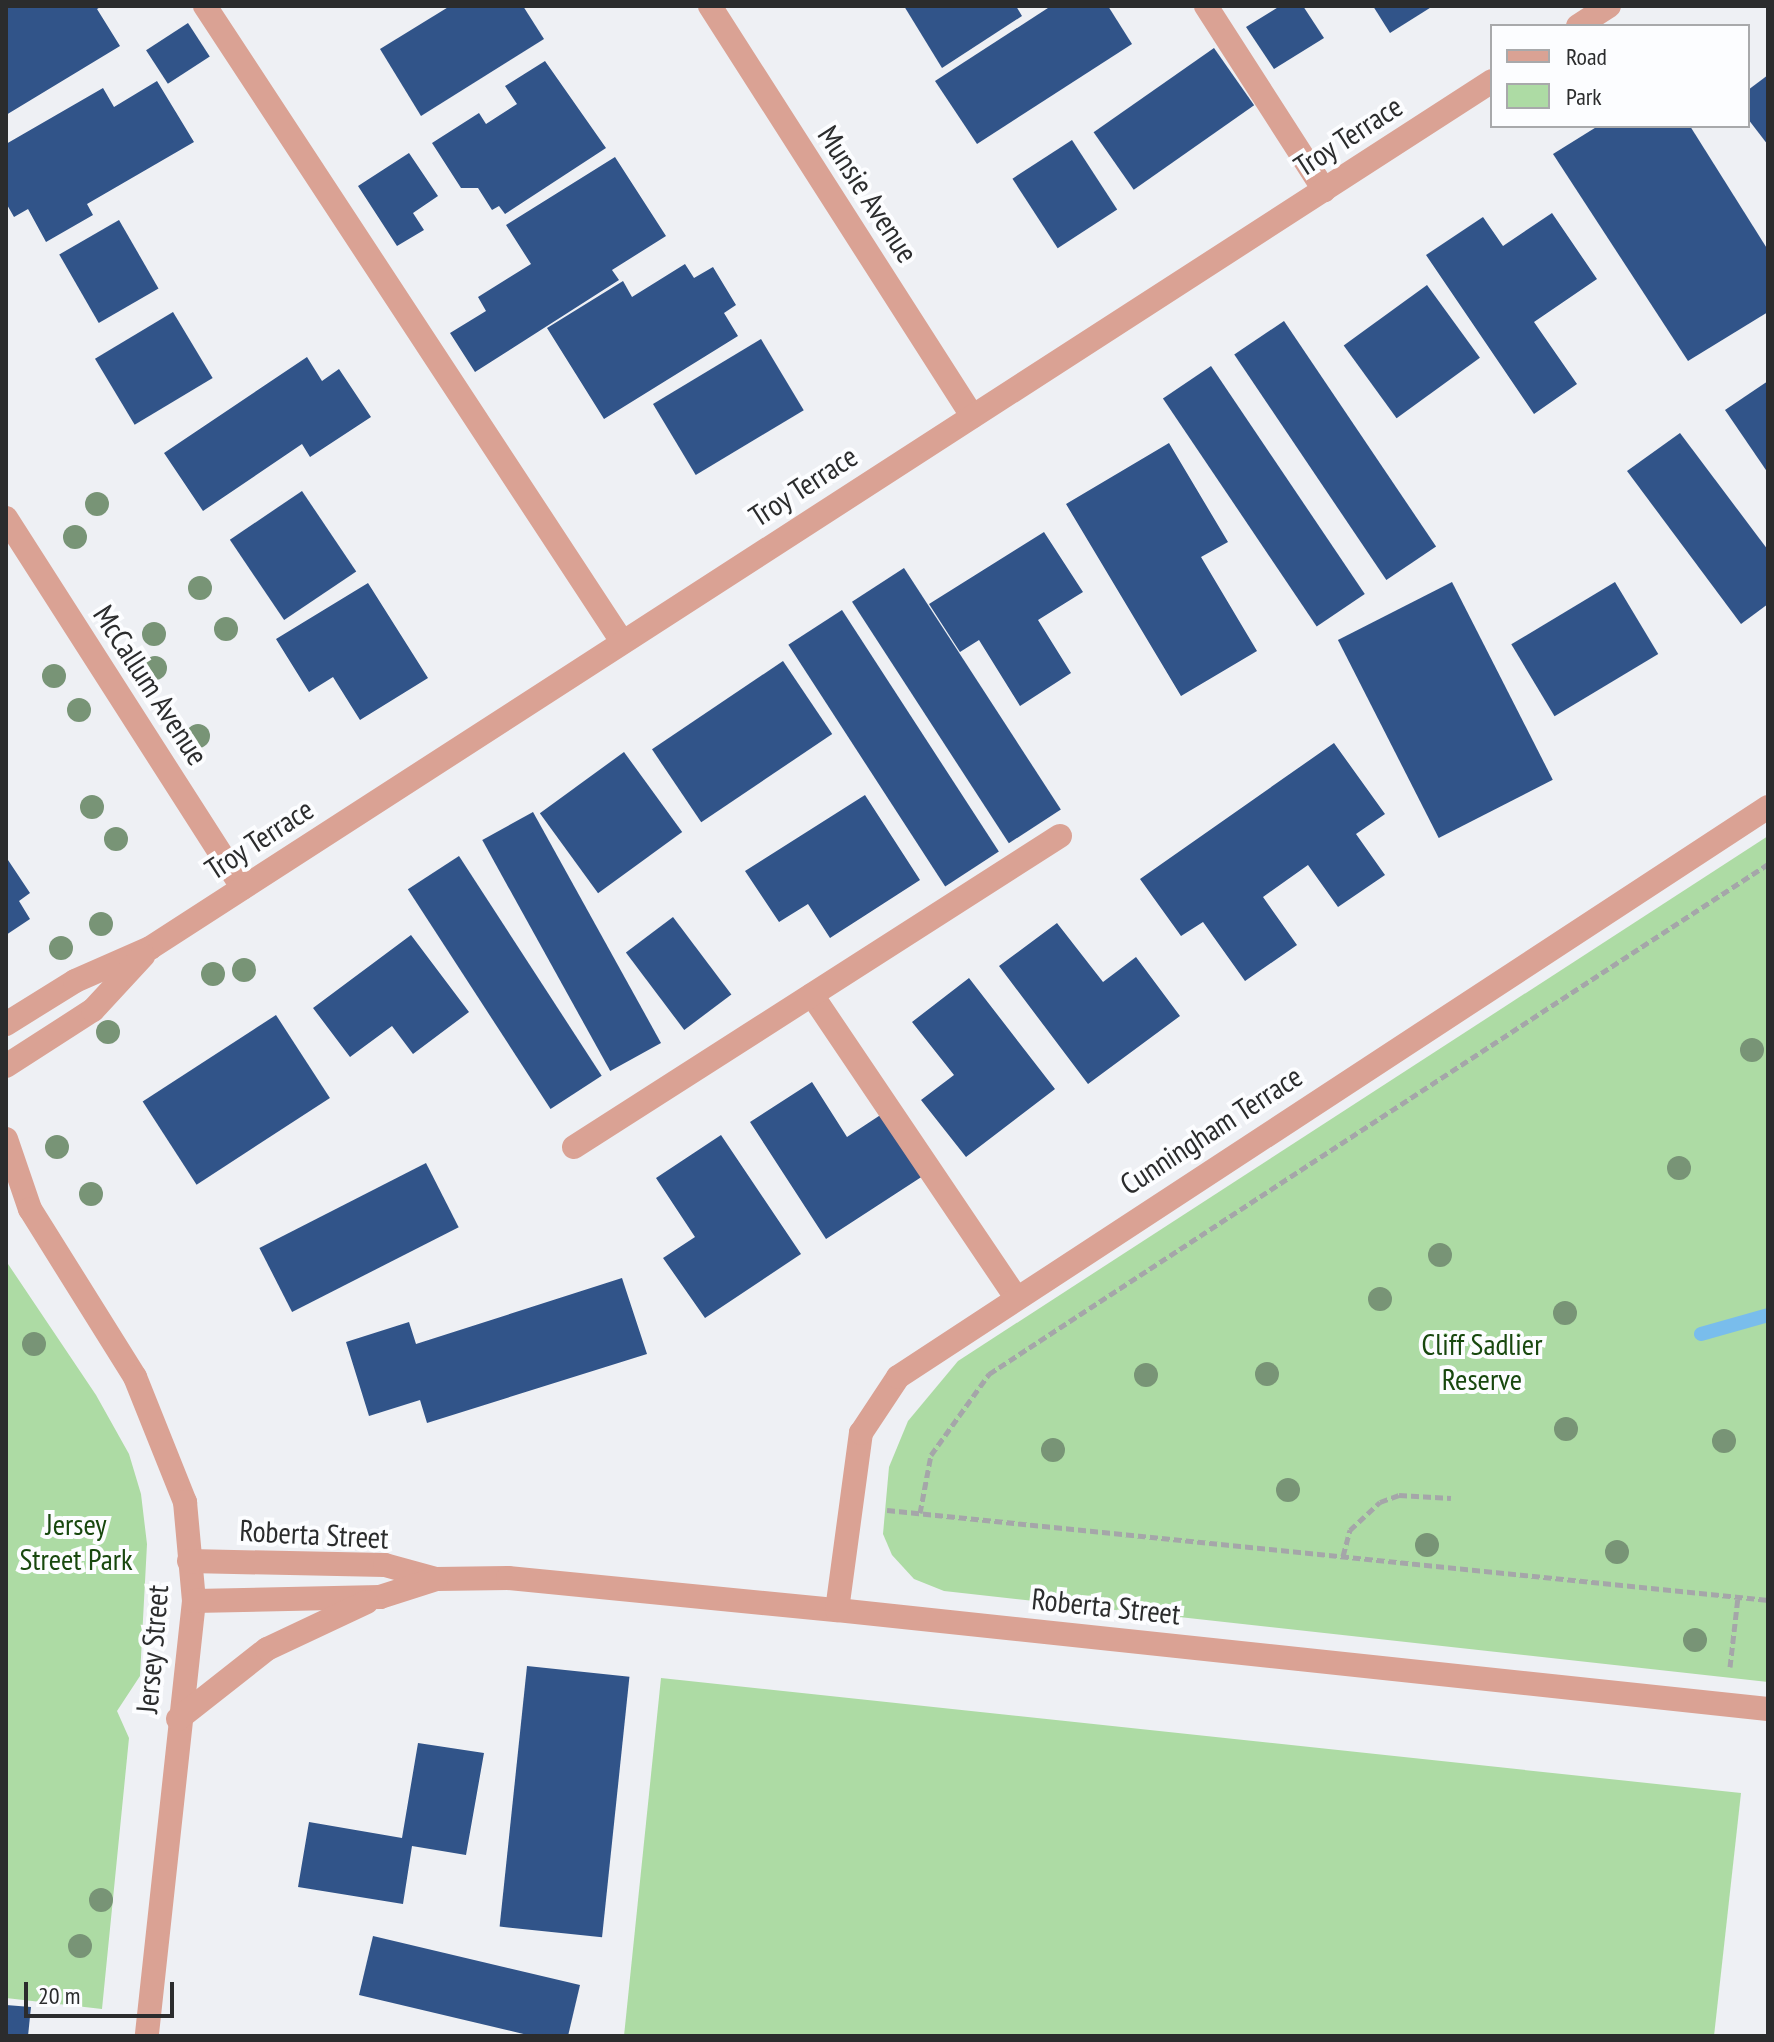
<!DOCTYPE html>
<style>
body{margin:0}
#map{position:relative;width:1774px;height:2042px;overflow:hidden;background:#eef0f4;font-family:"PT Sans Narrow",sans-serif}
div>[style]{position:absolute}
.green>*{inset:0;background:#addba4}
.stream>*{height:14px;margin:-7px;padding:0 7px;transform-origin:7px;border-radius:7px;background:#79bdec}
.building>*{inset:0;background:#315489;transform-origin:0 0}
.path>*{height:5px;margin-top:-2.5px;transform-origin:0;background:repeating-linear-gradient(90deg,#a5a6a9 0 8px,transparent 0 12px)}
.minor>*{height:24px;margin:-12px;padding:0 12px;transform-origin:12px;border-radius:12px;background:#daa294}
.trees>*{width:24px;height:24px;margin:-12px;border-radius:50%;background:#789476}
span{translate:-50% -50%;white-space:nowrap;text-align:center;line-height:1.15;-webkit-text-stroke:8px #fcfdff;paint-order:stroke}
.street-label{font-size:30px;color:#2b2c2d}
.park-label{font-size:30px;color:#18480e}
.frame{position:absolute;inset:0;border:8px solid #2b2c2d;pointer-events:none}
.legend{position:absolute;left:1490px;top:24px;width:260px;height:104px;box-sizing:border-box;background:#fcfdff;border:2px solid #a8a9ab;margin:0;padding:10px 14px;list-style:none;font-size:24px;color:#2b2c2d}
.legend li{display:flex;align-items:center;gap:16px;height:40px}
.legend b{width:40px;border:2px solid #a8a9ab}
.scale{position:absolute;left:24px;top:1982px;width:150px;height:36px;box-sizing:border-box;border:4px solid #2b2c2d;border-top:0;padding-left:10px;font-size:24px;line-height:28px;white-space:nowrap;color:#2b2c2d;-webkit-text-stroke:6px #fcfdff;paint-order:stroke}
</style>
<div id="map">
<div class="green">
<div style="clip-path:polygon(1768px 836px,1768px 1682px,944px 1591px,914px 1579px,892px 1555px,883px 1534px,889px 1467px,908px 1421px,958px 1361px)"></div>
<div style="clip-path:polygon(6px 1261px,96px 1395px,129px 1454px,141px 1494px,147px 1544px,140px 1676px,117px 1711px,129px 1738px,102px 2009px,6px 1998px)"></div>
<div style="clip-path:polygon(661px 1678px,1741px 1793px,1714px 2036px,624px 2036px)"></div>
</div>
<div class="stream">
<div style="left:1701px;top:1334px;width:70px;rotate:-15.8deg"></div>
</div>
<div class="building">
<div style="clip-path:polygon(6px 6px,102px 6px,97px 9px,120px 46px,6px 115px)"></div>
<div style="clip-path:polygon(450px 6px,523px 6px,544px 39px,421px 116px,380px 49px)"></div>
<div style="clip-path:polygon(904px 6px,1016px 6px,1022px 16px,942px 68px)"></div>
<div style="clip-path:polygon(1051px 6px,1108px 6px,1132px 44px,977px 144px,935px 81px)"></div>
<div style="clip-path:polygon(1280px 6px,1303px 6px,1324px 38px,1274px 69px,1246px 27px)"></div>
<div style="clip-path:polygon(1373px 6px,1433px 6px,1390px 33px)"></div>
<div style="left:188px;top:23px;width:40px;height:50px;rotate:57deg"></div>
<div style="left:1214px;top:48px;width:70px;height:147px;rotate:55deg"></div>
<div style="clip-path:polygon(545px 61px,606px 148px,505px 214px,499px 206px,492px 210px,478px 188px,461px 188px,432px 143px,479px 113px,486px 124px,517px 104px,505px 86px)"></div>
<div style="clip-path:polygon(1768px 75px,1768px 145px,1748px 119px,1748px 90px)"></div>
<div style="clip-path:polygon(157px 81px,194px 142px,87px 204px,93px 215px,46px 242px,28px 209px,14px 217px,6px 203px,6px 144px,103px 88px,114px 107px)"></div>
<div style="clip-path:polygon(1598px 126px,1690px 126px,1768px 250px,1768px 312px,1688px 361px,1553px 154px)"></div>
<div style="left:1072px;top:140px;width:83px;height:71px;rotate:57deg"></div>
<div style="clip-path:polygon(409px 153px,438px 196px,413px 213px,424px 230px,397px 246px,358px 186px)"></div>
<div style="clip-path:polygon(615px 157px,666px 236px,612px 270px,619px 280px,475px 372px,450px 333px,486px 311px,478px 297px,531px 264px,506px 225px)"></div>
<div style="clip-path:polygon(1552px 213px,1597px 279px,1534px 322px,1577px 384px,1534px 414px,1426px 255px,1483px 217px,1503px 246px)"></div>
<div style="left:119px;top:220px;width:79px;height:69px;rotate:60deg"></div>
<div style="clip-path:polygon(685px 264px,694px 278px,713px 267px,736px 305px,724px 313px,738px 336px,604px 419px,547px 328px,623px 281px,632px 297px)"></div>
<div style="left:1427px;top:285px;width:90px;height:103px;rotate:54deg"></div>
<div style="left:173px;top:312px;width:77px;height:91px;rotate:59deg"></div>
<div style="left:1284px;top:321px;width:272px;height:60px;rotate:56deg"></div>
<div style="left:761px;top:339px;width:83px;height:126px;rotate:59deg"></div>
<div style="clip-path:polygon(307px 357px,322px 381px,339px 369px,371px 417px,310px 457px,302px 444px,203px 511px,164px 453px)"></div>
<div style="left:1211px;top:366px;width:275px;height:58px;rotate:56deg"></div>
<div style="clip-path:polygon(1768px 381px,1768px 473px,1725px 410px)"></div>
<div style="clip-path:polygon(1680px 433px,1768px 550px,1768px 604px,1741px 624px,1627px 471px)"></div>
<div style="clip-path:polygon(1169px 443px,1228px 542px,1201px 557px,1257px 651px,1181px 696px,1066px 504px)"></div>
<div style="left:302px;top:491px;width:97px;height:87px;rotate:56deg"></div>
<div style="clip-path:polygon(1044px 532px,1083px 592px,1038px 620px,1071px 673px,1020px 706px,979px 640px,960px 652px,929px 604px)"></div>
<div style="left:904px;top:568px;width:288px;height:62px;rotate:57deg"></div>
<div style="left:1452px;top:582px;width:222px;height:128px;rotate:63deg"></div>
<div style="left:1615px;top:582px;width:84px;height:121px;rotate:59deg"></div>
<div style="clip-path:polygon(368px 583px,428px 678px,360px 720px,333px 677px,309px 692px,276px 639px)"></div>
<div style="left:842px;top:610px;width:288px;height:64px;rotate:57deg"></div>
<div style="left:783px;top:661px;width:88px;height:158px;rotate:56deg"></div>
<div style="clip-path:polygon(1334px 743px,1385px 814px,1356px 834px,1385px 875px,1338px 907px,1308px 865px,1263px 897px,1297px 945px,1245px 981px,1203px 922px,1181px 936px,1140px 879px)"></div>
<div style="left:624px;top:752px;width:99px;height:104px;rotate:54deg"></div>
<div style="clip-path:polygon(865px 795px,920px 880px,830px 938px,808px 904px,779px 922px,745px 871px)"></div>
<div style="left:533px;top:812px;width:264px;height:58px;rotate:61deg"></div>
<div style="left:459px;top:856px;width:262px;height:61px;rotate:57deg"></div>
<div style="clip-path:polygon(6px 857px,30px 893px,19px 901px,30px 919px,6px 935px)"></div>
<div style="left:673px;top:917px;width:97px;height:59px;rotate:53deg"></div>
<div style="clip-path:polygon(1057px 923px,1103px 982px,1136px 957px,1180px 1016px,1088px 1084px,999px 966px)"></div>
<div style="clip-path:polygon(411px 935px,469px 1012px,413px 1054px,392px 1026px,350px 1057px,313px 1008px)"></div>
<div style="clip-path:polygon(969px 978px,1055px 1089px,966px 1157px,921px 1100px,954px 1075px,912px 1022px)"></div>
<div style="left:276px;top:1015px;width:99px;height:159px;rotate:57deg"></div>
<div style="clip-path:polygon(812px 1082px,847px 1137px,885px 1112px,926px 1174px,826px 1239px,750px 1122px)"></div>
<div style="clip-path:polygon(721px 1135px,801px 1254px,705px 1318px,663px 1258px,695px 1237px,656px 1178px)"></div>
<div style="left:426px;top:1163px;width:72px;height:187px;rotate:63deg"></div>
<div style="clip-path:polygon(622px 1278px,647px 1354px,427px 1423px,420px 1400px,369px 1416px,346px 1342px,409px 1322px,416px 1344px)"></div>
<div style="left:527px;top:1666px;width:103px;height:262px;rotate:6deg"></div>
<div style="clip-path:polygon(418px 1743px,484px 1753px,466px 1855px,412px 1846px,403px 1904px,298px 1887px,309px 1822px,402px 1838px)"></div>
<div style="clip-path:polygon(373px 1936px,580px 1985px,568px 2036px,532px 2036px,359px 1995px)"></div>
<div style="clip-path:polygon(6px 2005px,31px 2007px,28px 2036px,6px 2036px)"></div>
</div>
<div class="path">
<div style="left:887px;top:1510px;width:886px;rotate:5.83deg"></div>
<div style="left:920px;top:1513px;width:59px;rotate:-79.3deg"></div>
<div style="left:931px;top:1455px;width:100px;rotate:-54.4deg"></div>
<div style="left:989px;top:1374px;width:931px;rotate:-33.21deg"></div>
<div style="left:1343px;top:1556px;width:27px;rotate:-75deg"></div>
<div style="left:1350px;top:1530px;width:41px;rotate:-43deg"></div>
<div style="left:1380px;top:1502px;width:20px;rotate:-20deg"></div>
<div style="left:1399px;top:1495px;width:52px;rotate:3.3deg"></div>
<div style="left:1730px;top:1667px;width:70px;rotate:-83.5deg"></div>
</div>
<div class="minor">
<div style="left:205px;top:6px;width:758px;rotate:56.73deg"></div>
<div style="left:710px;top:6px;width:487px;rotate:57.4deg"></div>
<div style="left:1206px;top:6px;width:219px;rotate:57.3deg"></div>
<div style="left:1578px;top:26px;width:37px;rotate:-33deg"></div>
<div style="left:6px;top:518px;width:439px;rotate:57.4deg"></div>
<div style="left:812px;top:995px;width:362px;rotate:56deg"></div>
<div style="left:6px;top:1024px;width:81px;rotate:-31.9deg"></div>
<div style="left:75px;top:981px;width:82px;rotate:-23.7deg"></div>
<div style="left:150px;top:948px;width:1598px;rotate:-32.86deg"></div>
<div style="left:6px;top:1066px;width:103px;rotate:-32.8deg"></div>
<div style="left:93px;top:1010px;width:74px;rotate:-47.2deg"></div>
<div style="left:6px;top:1139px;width:74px;rotate:71.1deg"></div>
<div style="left:30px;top:1209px;width:198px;rotate:58deg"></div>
<div style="left:135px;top:1377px;width:135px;rotate:68.2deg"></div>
<div style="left:185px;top:1502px;width:99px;rotate:84.8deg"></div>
<div style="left:194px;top:1601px;width:438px;rotate:96.2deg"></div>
<div style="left:574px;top:1147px;width:577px;rotate:-32.62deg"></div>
<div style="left:189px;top:1561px;width:196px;rotate:1.2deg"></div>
<div style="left:385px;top:1565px;width:53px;rotate:15.4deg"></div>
<div style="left:436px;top:1579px;width:72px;rotate:-0.8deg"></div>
<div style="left:508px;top:1578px;width:331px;rotate:5.6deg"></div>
<div style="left:837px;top:1610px;width:936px;rotate:6.07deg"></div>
<div style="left:194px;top:1601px;width:186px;rotate:-1.2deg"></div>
<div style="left:380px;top:1597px;width:59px;rotate:-17.8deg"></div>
<div style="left:837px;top:1610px;width:179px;rotate:-82.3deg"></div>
<div style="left:861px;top:1433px;width:67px;rotate:-56.5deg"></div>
<div style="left:898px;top:1377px;width:1040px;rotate:-33.23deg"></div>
<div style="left:178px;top:1719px;width:113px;rotate:-38.2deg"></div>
<div style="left:267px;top:1649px;width:110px;rotate:-25.2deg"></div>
</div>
<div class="trees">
<div style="left:97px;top:504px"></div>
<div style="left:75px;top:537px"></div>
<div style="left:200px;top:588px"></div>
<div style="left:226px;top:629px"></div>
<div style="left:154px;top:634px"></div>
<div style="left:155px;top:668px"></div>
<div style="left:54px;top:676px"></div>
<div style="left:79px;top:710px"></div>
<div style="left:198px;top:736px"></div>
<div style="left:92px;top:807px"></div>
<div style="left:116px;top:839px"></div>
<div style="left:101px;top:924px"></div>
<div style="left:61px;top:948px"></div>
<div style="left:244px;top:970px"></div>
<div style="left:213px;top:974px"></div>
<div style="left:108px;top:1032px"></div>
<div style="left:1752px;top:1050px"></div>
<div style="left:57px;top:1147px"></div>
<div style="left:1679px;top:1168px"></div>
<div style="left:91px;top:1194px"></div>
<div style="left:1440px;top:1255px"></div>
<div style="left:1380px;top:1299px"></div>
<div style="left:1565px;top:1313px"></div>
<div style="left:34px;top:1344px"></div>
<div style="left:1267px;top:1374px"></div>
<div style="left:1146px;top:1375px"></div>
<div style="left:1566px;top:1429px"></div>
<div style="left:1724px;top:1441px"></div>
<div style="left:1053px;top:1450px"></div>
<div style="left:1288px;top:1490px"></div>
<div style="left:1427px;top:1545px"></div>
<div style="left:1617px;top:1552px"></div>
<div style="left:1695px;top:1640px"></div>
<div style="left:101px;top:1900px"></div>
<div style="left:80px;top:1946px"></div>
</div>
<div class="street-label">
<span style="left:1348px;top:136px;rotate:-33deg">Troy Terrace</span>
<span style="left:868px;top:194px;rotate:57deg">Munsie Avenue</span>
<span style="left:803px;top:486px;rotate:-33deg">Troy Terrace</span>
<span style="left:151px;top:685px;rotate:57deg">McCallum Avenue</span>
<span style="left:259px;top:839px;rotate:-33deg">Troy Terrace</span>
<span style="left:1211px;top:1130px;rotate:-33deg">Cunningham Terrace</span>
<span style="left:314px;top:1534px;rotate:3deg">Roberta Street</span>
<span style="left:1106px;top:1606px;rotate:6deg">Roberta Street</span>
<span style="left:152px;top:1649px;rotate:-85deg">Jersey Street</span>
</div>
<div class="park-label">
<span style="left:1482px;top:1361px">Cliff Sadlier<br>Reserve</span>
<span style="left:76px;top:1541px">Jersey<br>Street Park</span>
</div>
<div class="frame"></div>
<ul class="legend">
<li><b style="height:10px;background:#daa294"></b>Road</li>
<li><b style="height:22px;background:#addba4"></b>Park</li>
</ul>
<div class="scale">20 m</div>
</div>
